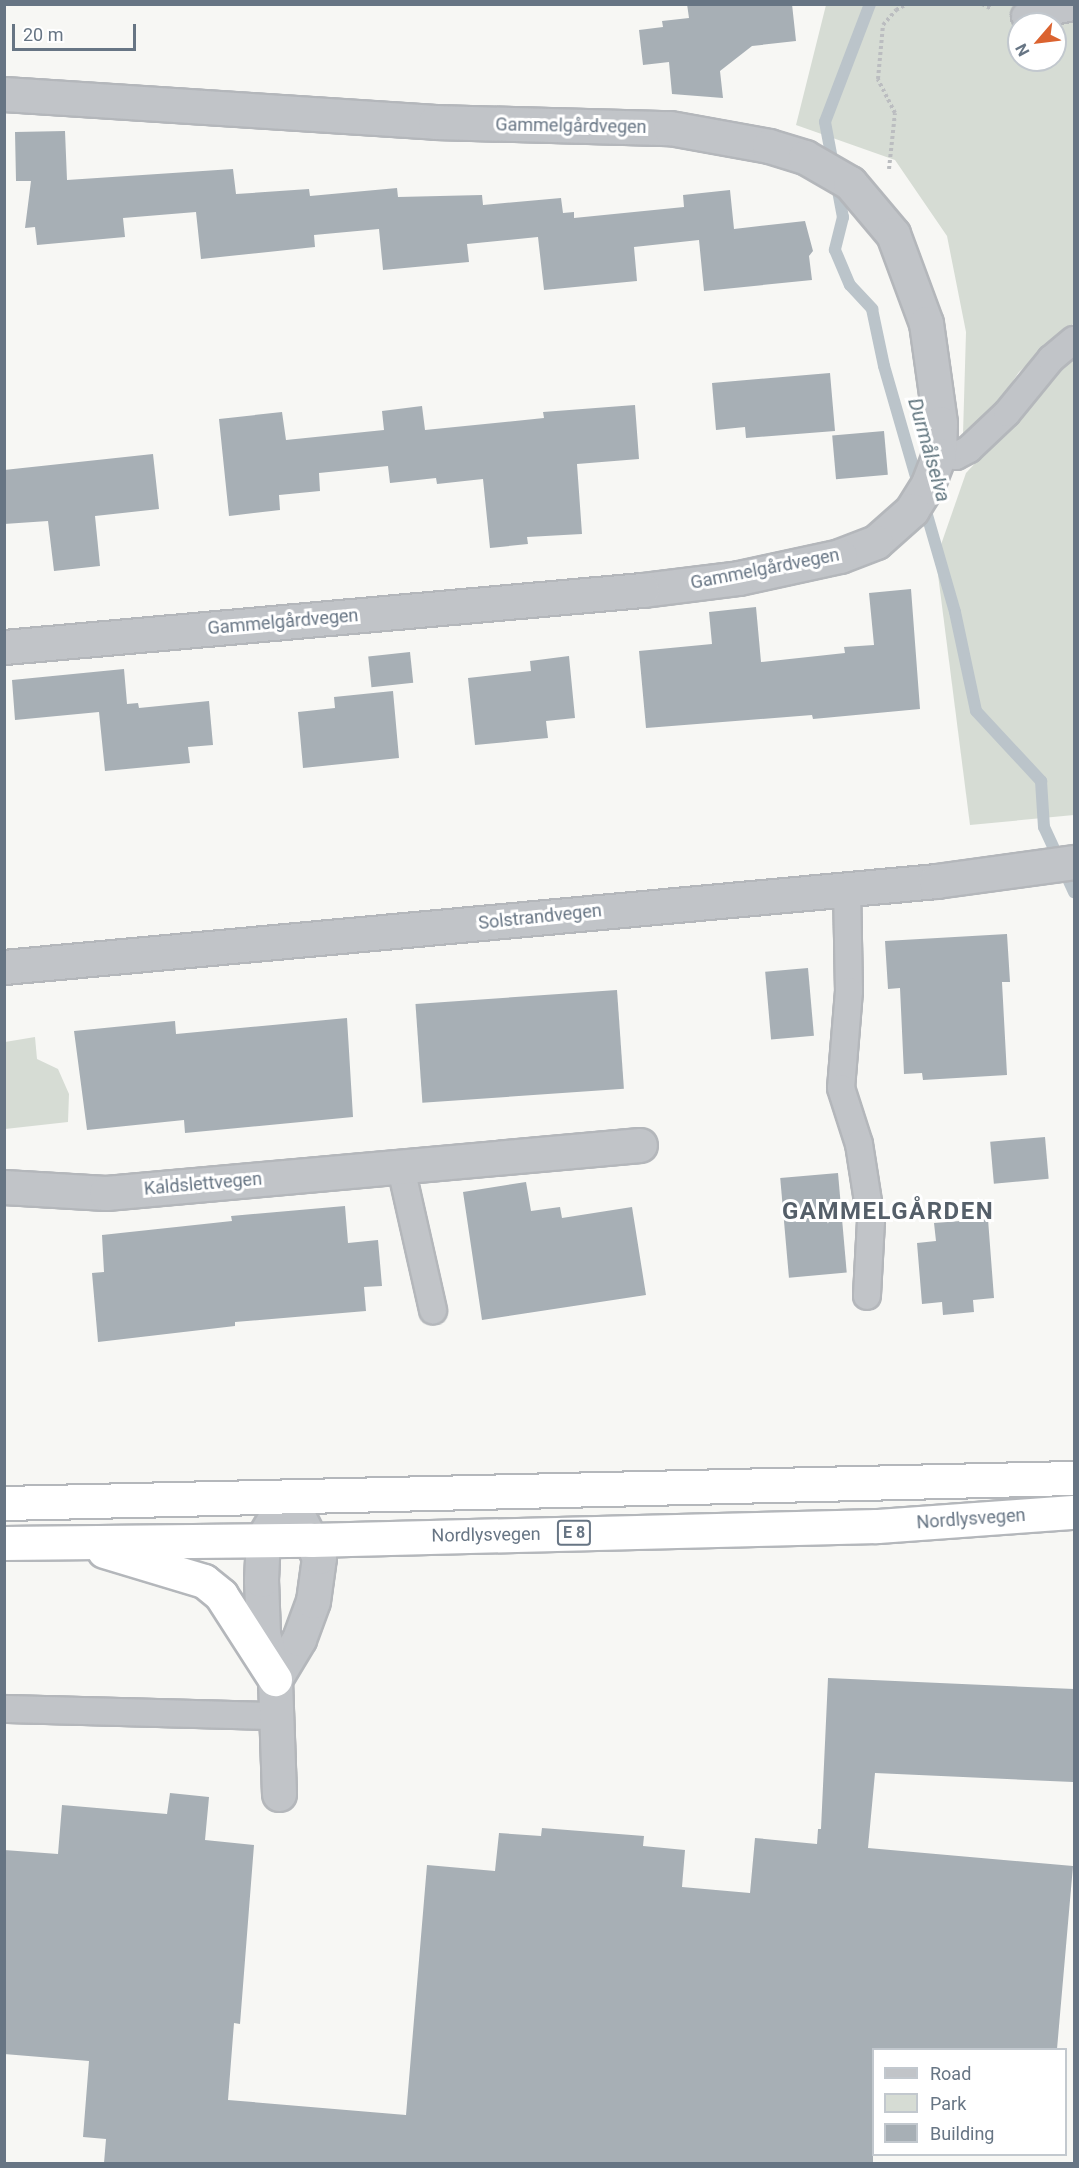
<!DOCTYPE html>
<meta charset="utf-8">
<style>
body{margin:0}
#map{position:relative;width:1079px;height:2168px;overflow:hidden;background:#f7f7f4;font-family:Roboto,sans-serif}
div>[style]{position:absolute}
.green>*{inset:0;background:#d6dcd4}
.stream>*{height:12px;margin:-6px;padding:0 6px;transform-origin:6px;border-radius:6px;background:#bbc4ca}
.building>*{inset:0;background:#a7afb5;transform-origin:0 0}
.path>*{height:4px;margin-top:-2px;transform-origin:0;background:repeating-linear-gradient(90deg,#bbbdc0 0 3px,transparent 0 6px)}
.roads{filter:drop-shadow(2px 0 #b4b7bb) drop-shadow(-2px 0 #b4b7bb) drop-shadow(0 2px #b4b7bb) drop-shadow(0 -2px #b4b7bb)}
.service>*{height:26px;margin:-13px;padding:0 13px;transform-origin:13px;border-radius:13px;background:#c1c4c8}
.minor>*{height:33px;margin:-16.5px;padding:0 16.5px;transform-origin:16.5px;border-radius:16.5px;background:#c1c4c8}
.tertiary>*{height:33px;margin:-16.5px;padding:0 16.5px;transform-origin:16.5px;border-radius:16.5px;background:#c1c4c8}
.trunk>*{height:33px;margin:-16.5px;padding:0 16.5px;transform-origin:16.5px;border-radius:16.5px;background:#fff}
span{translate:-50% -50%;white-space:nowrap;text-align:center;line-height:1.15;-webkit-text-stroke:6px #fff;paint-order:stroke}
.shield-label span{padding:2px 4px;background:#fff;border:2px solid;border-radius:4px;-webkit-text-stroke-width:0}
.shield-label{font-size:16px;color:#677584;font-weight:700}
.street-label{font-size:18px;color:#677584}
.water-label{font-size:20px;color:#637780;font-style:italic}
.district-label{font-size:24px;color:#555f69;font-weight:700;letter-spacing:1.5px}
.frame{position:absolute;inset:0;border:6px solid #677584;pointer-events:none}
.legend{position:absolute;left:872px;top:2048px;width:195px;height:108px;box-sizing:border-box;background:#fff;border:2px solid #c2c8ce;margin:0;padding:8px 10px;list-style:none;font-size:18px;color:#677584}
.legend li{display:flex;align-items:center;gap:12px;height:30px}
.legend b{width:30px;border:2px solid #c2c8ce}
.north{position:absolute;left:1007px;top:12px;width:60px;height:60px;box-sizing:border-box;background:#fff;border:2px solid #c2c8ce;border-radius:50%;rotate:242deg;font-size:16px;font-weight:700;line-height:24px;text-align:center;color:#677584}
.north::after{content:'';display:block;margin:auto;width:21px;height:27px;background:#db6330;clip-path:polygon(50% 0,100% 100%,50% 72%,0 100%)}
.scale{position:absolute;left:12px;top:24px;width:124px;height:27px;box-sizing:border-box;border:3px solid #677584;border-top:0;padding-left:8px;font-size:18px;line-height:21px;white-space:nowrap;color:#677584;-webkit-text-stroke:4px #fff;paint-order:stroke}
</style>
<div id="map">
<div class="green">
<div style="clip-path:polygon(evenodd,826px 5px,1074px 5px,1074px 323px,1019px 372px,977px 433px,963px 434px,966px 332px,947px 236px,895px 160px,796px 125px,826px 5px,1019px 24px,1055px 24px,1055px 60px,1019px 60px,1019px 24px)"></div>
<div style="clip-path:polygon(1074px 356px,1074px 815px,970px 825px,936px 559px,966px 473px)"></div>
<div style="clip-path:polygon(35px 1037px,37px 1059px,58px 1069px,69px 1094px,68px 1122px,5px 1129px,5px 1042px)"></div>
</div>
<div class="stream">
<div style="left:870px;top:4px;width:126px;rotate:110.9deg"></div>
<div style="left:825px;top:122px;width:97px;rotate:79.3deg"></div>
<div style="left:843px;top:217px;width:34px;rotate:104deg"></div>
<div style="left:835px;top:250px;width:38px;rotate:67deg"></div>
<div style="left:850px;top:285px;width:33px;rotate:47deg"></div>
<div style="left:872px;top:309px;width:58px;rotate:78.1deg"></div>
<div style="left:884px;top:366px;width:256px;rotate:73.9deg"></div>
<div style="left:955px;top:612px;width:101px;rotate:78deg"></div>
<div style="left:976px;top:711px;width:96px;rotate:47.1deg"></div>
<div style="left:1041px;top:781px;width:46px;rotate:86.3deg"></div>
<div style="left:1044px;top:827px;width:72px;rotate:65.2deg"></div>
</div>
<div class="building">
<div style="clip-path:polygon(687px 4px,792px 4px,796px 41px,752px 46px,720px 71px,723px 98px,672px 94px,669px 62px,643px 65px,639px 30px,663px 27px,662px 21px,689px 18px)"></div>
<div style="clip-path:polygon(65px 131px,67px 180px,233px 169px,236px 194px,309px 189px,310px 196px,397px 188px,398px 197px,482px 195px,483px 205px,561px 198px,563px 213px,574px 212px,574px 218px,684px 207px,683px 195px,730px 190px,734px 229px,805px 221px,813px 251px,809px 256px,812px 280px,704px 291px,699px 240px,634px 247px,637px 281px,544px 290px,538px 237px,467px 244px,469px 262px,383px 270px,379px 229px,314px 235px,315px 247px,201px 259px,196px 212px,123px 218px,125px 237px,37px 245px,35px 227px,25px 228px,31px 181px,16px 181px,15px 132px)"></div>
<div style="clip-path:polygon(830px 373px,835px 431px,746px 438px,745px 427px,716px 430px,712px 383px)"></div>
<div style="clip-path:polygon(635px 405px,639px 459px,577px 464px,582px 534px,527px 537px,528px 544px,490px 548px,483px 479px,437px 484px,436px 478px,390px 483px,388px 466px,319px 473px,320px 491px,279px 495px,280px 510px,229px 516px,219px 419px,282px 412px,286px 440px,384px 430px,382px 411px,422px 406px,425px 430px,544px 418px,543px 412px)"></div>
<div style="left:884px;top:431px;width:44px;height:52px;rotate:85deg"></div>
<div style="clip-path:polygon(153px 454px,159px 509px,95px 516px,100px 566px,54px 571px,48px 521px,4px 524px,4px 470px)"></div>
<div style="clip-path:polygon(911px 589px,920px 709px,813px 719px,812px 715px,646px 728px,639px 651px,712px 644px,709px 612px,756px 607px,761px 662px,845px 653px,844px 647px,874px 645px,869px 593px)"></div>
<div style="left:410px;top:652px;width:31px;height:42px;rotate:84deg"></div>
<div style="clip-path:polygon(569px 656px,575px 718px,546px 721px,548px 738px,475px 745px,468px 678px,531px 671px,530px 661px)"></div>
<div style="clip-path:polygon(124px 669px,127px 704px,138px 703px,139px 708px,209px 701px,213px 745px,188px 747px,190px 763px,105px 771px,99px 712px,15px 720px,12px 680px)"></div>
<div style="clip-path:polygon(393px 691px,399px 758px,303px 768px,298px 712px,335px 708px,334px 697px)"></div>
<div style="clip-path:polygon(1007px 934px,1010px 982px,1002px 982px,1007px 1075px,923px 1080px,922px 1073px,904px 1074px,900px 988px,888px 989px,885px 941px)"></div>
<div style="left:808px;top:968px;width:68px;height:43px;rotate:85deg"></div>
<div style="left:617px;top:990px;width:99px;height:202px;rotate:86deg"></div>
<div style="clip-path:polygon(347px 1018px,353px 1117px,185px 1133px,184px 1120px,87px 1130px,74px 1031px,175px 1021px,176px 1034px)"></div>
<div style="left:1045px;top:1137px;width:42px;height:55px;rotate:85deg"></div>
<div style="left:838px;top:1173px;width:100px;height:58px;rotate:85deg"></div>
<div style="clip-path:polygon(526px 1182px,531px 1211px,560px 1207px,562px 1218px,632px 1207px,646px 1295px,482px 1320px,463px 1192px)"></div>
<div style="clip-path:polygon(345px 1206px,348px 1243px,378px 1240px,382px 1286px,364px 1287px,366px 1311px,235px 1322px,235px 1326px,98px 1342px,92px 1273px,104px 1272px,102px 1235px,232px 1221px,231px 1216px)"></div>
<div style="clip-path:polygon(988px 1219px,994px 1298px,973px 1300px,974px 1312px,943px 1315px,942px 1302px,922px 1304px,917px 1243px,936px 1241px,934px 1223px)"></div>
<div style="clip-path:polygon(828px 1678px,1074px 1689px,1073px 1782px,875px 1773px,868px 1848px,1073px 1866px,1057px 2049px,873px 2049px,873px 2163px,104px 2163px,106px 2139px,83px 2137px,89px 2061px,4px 2054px,4px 1850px,58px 1854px,62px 1805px,167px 1814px,170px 1793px,209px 1797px,205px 1840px,254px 1845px,240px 2024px,234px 2023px,228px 2100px,406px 2115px,427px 1865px,495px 1871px,499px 1833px,541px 1836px,542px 1828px,644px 1836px,643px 1846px,685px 1850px,682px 1887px,750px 1893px,755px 1838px,817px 1844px,818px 1829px,821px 1829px)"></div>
</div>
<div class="path">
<div style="left:982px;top:4px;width:11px;rotate:27deg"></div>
<div style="left:889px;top:169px;width:56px;rotate:-83.9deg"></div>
<div style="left:895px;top:113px;width:38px;rotate:-117deg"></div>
<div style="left:878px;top:79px;width:54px;rotate:-84.7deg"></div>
<div style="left:883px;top:25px;width:20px;rotate:-49deg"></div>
<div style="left:896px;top:10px;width:13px;rotate:-29deg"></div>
</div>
<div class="roads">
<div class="service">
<div style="left:1025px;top:16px;width:50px;rotate:-10.4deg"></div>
<div style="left:939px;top:455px;width:17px;rotate:3deg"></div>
<div style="left:956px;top:456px;width:15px;rotate:-28deg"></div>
<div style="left:969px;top:449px;width:52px;rotate:-43.5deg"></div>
<div style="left:1007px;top:413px;width:70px;rotate:-50.8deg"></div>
<div style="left:1051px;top:359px;width:30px;rotate:-40deg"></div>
<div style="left:847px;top:887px;width:104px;rotate:88.9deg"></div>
<div style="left:849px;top:991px;width:97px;rotate:94.7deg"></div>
<div style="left:841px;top:1088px;width:59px;rotate:72.2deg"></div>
<div style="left:859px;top:1144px;width:78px;rotate:81.1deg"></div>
<div style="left:871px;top:1221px;width:75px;rotate:93.1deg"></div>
<div style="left:401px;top:1168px;width:146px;rotate:77.3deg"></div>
<div style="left:4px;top:1709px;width:272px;rotate:1.5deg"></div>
</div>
<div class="minor">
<div style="left:4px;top:94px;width:432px;rotate:3.7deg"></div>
<div style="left:435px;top:122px;width:235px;rotate:1.5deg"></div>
<div style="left:670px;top:128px;width:101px;rotate:10.3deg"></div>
<div style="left:769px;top:146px;width:38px;rotate:17deg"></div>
<div style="left:805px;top:157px;width:52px;rotate:30deg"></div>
<div style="left:850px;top:183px;width:67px;rotate:49.9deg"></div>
<div style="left:893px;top:234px;width:95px;rotate:69.7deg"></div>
<div style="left:926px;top:323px;width:101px;rotate:82deg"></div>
<div style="left:940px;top:423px;width:32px;rotate:92deg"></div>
<div style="left:939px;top:455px;width:31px;rotate:111deg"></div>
<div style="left:928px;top:484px;width:31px;rotate:122deg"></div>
<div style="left:912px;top:510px;width:48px;rotate:138.4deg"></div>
<div style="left:876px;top:542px;width:39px;rotate:159deg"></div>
<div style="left:840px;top:556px;width:103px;rotate:167.7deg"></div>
<div style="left:739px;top:578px;width:98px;rotate:172.9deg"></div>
<div style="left:642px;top:590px;width:641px;rotate:174.89deg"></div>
<div style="left:4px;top:1187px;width:102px;rotate:3.4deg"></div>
<div style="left:106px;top:1193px;width:536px;rotate:-5.14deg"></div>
<div style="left:275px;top:1679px;width:47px;rotate:-59deg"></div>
<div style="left:299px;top:1639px;width:40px;rotate:-69.8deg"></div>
<div style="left:313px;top:1601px;width:44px;rotate:-82.2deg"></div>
<div style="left:319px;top:1557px;width:68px;rotate:-116.9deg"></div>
<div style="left:279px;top:1794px;width:115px;rotate:-92deg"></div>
<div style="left:275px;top:1679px;width:47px;rotate:-104.9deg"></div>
<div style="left:263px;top:1634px;width:54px;rotate:-92.1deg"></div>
<div style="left:261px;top:1580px;width:42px;rotate:-87.3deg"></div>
<div style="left:263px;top:1538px;width:49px;rotate:-59.2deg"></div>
</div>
<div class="tertiary">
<div style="left:4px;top:967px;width:936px;rotate:-5.27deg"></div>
<div style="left:936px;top:881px;width:139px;rotate:-7.8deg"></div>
</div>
<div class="trunk">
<div style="left:4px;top:1503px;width:1070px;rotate:-1.34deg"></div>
<div style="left:4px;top:1543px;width:307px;rotate:-0.6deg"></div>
<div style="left:311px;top:1540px;width:566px;rotate:-1.42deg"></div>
<div style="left:877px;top:1526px;width:197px;rotate:-4.1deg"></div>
<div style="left:104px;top:1551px;width:104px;rotate:16.7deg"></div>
<div style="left:204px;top:1581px;width:22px;rotate:39deg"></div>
<div style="left:221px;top:1595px;width:100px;rotate:57.3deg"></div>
</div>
</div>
<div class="shield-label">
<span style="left:574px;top:1533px">E 8</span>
</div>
<div class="street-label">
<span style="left:571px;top:126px;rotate:1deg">Gammelgårdvegen</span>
<span style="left:765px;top:569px;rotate:-11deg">Gammelgårdvegen</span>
<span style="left:283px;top:622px;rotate:-5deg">Gammelgårdvegen</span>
<span style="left:540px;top:917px;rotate:-6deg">Solstrandvegen</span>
<span style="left:203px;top:1184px;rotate:-5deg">Kaldslettvegen</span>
<span style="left:971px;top:1519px;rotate:-4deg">Nordlysvegen</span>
<span style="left:486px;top:1535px;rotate:-1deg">Nordlysvegen</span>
</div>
<div class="water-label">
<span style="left:929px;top:450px;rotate:74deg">Durmålselva</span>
</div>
<div class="district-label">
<span style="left:888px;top:1212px">GAMMELGÅRDEN</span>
</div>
<div class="frame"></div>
<ul class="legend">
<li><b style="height:8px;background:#c1c4c8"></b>Road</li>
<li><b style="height:16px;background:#d6dcd4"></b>Park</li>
<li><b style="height:16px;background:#a7afb5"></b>Building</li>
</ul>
<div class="north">N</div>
<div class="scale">20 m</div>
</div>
